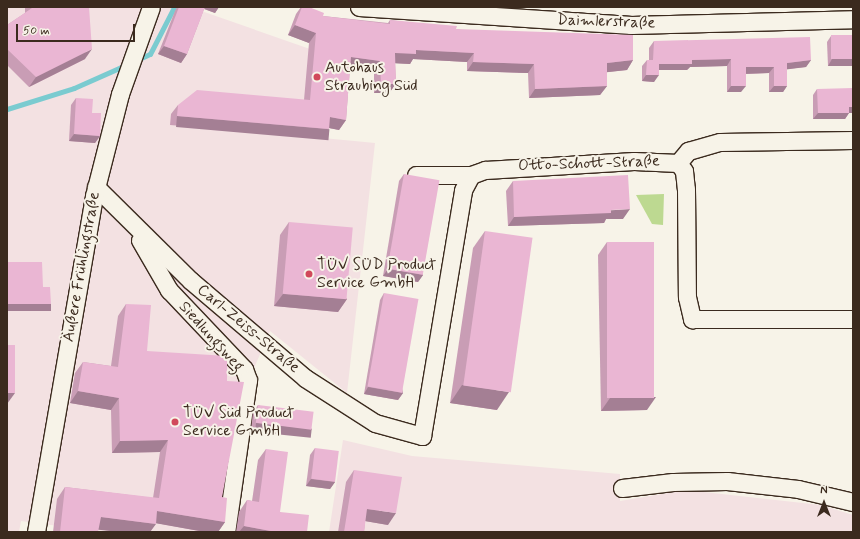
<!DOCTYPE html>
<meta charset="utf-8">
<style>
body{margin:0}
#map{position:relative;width:860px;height:539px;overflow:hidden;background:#f7f3e8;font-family:Mynerve,sans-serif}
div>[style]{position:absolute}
.built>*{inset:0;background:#f3e1e2}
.green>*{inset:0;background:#bdd991}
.stream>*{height:5px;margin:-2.5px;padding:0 2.5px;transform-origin:2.5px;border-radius:2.5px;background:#7acbd0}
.roads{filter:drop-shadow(1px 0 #3b2a1e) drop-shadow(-1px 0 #3b2a1e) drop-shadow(0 1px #3b2a1e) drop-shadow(0 -1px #3b2a1e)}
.minor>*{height:17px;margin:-8.5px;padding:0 8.5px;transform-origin:8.5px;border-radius:8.5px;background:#f7f3e8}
.wall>*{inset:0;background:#c99db5}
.shaded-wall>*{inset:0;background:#a47f94;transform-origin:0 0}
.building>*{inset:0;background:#eab6d3;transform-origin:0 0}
.dots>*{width:11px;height:11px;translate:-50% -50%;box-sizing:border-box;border:2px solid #f7f3e8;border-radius:50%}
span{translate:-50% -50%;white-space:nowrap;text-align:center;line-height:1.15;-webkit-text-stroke:4px #f7f3e8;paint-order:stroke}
.street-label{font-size:16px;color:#3b2a1e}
.poi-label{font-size:16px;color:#3b2a1e}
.left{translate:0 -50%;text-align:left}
.frame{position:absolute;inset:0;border:8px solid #3b2a1e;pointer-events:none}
.north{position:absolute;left:804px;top:483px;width:40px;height:40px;-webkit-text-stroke:3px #f7f3e8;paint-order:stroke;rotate:0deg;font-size:11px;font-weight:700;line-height:16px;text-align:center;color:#3b2a1e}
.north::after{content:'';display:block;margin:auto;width:14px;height:18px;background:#3b2a1e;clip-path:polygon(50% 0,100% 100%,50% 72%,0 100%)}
.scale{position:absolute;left:16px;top:24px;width:119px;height:18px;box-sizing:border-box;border:2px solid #3b2a1e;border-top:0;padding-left:5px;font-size:12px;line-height:14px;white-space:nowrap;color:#3b2a1e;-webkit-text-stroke:3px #f7f3e8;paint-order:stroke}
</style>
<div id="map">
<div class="built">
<div style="clip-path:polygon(7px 7px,190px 7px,330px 56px,323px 138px,375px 143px,347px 393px,270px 331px,243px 394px,219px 532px,104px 532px,21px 521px,19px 532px,7px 532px)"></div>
<div style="clip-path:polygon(343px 440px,412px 456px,620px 474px,620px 501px,686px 490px,821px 505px,853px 515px,853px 532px,329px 532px)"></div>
</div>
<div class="green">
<div style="clip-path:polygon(664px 194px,663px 225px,652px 224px,636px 195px)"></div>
</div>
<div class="stream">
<div style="left:137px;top:60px;width:14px;rotate:-25deg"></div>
<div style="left:150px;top:54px;width:53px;rotate:-62.9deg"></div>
<div style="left:7px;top:109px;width:70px;rotate:-17.4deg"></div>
<div style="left:74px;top:88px;width:57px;rotate:-23.9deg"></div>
</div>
<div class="roads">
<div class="minor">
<div style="left:359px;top:7px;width:273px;rotate:3.8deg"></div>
<div style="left:631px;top:25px;width:222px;rotate:-1.5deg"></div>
<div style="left:678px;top:163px;width:16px;rotate:-50deg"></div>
<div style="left:688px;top:151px;width:33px;rotate:-16deg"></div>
<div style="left:720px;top:142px;width:133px;rotate:-0.9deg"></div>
<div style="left:416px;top:175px;width:55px"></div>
<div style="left:96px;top:187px;width:132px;rotate:44.7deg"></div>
<div style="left:190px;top:280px;width:151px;rotate:40.4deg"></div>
<div style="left:305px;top:378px;width:83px;rotate:32.7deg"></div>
<div style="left:375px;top:423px;width:49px;rotate:15.5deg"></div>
<div style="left:422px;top:436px;width:249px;rotate:-80.5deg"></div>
<div style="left:463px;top:190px;width:17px;rotate:-62deg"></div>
<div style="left:471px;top:175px;width:15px;rotate:-20deg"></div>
<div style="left:485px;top:170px;width:149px;rotate:-3.5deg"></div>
<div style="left:634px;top:161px;width:44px;rotate:2.6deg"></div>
<div style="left:678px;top:163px;width:10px;rotate:53deg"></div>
<div style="left:684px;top:171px;width:18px;rotate:84deg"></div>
<div style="left:686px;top:189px;width:108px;rotate:89.5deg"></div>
<div style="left:687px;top:297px;width:23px;rotate:77deg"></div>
<div style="left:692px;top:319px;width:161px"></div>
<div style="left:140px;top:240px;width:58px;rotate:59.9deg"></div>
<div style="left:169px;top:290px;width:109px;rotate:46.5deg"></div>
<div style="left:244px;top:369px;width:12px;rotate:70deg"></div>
<div style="left:248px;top:380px;width:154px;rotate:98.2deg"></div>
<div style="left:622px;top:488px;width:51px;rotate:-6.7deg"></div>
<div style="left:673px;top:482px;width:54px;rotate:-1.1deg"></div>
<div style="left:727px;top:481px;width:71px;rotate:6.4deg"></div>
<div style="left:798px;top:489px;width:57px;rotate:13.3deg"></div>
<div style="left:36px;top:532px;width:341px;rotate:-80.2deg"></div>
<div style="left:94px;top:196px;width:105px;rotate:-75.7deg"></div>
<div style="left:120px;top:94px;width:92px;rotate:-70.4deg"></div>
</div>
</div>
<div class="wall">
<div style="clip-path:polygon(25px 7px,89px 7px,85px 59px,29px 87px,7px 65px,7px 25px,25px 13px)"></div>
<div style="clip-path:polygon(177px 7px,219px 7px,215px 13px,204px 9px,187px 54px,181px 63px,158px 54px,175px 11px)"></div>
<div style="clip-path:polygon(301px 7px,309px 7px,323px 16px,388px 23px,390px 20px,456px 29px,633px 60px,627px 70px,607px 72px,607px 86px,600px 95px,529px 98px,528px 73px,467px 71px,467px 62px,413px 59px,410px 64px,395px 63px,396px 84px,389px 93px,374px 93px,374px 70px,350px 67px,346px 120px,339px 130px,329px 128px,329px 129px,323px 138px,170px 125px,171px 114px,178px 105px,304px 100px,309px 43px,288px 35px,296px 14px)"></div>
<div style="clip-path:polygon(853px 35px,853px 66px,828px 66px,827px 42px,831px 36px)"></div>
<div style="clip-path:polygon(654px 41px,811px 60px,806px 67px,787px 69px,787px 86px,783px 92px,769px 92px,769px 73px,746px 74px,741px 92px,727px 92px,727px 66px,690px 67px,687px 70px,659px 70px,654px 82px,642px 81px,642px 66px,647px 60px,649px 60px,649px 48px)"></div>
<div style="clip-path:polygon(817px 89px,853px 113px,849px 113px,845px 119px,813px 119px,813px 95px)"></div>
<div style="clip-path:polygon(76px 98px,92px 113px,100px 136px,95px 143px,69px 141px,71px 105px)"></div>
<div style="clip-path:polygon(404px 174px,423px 275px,418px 282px,383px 276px,399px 181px)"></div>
<div style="clip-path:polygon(513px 181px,623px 219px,606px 219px,604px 223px,508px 226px,506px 191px)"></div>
<div style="clip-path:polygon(289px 222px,347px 299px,338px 312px,274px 306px,280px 235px)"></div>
<div style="clip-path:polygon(485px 231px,497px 410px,450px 403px,473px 248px)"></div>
<div style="clip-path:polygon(607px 242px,647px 410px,601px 411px,598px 255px)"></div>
<div style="clip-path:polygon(384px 293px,403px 393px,398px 400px,364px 394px,380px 300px)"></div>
<div style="clip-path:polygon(126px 304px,147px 351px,222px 497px,225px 522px,218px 532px,205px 532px,156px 523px,150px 532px,119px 532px,98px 529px,98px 532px,53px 532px,57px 499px,65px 487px,153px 498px,160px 452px,112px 453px,111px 410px,70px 403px,75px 373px,83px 362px,111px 366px,118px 316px)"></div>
<div style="clip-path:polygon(258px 405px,312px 429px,307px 436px,251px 430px,253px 412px)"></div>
<div style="clip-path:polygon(315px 448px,335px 482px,330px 489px,306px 486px,310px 455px)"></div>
<div style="clip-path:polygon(266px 449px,280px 512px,307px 532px,236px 532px,239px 512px,247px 500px,252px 501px,258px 460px)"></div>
<div style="clip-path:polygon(354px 470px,388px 525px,365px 521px,364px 532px,338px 532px,346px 482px)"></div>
</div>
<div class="shaded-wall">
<div style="clip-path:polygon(203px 7px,219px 7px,215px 13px,202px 8px)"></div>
<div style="clip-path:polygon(295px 25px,316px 33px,309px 43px,288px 35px)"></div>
<div style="clip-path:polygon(164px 46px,187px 54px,181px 63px,158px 54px)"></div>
<div style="clip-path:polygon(92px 49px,85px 59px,29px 87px,36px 77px)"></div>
<div style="clip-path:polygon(416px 50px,474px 53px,467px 62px,413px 59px,410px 64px,389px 63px,395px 53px)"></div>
<div style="clip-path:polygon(351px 57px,380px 61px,374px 70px,345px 66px)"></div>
<div style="clip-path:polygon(731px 59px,727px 66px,690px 67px,687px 70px,655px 70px,659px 64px,692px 60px)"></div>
<div style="clip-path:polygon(832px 59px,853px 59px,853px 66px,828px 66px)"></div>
<div style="clip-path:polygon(633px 60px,627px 70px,600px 73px,607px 63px)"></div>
<div style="clip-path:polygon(811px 60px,806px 67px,782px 70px,787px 63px)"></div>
<div style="clip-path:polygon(473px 62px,534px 64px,528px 73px,467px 71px)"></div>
<div style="clip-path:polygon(746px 67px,774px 67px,769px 73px,741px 74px)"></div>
<div style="clip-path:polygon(646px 75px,659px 75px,654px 82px,642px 81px)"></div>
<div style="clip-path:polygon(381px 84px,396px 84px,389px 93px,374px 93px)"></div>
<div style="clip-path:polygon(607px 86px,600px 95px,529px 98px,535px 89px)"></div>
<div style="clip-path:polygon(731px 86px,746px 86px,741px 92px,727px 92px)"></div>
<div style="clip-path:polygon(774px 86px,787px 86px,783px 92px,769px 92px)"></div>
<div style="clip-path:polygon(849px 107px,853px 107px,853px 113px,845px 113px)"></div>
<div style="clip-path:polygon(818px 113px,849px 113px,845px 119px,813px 119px)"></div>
<div style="left:177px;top:116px;width:153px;height:11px;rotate:5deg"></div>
<div style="clip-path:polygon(330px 117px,346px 120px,339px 130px,324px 127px)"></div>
<div style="clip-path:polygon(74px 134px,100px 136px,95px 143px,69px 141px)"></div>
<div style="clip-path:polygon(630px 209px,623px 219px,606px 219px,604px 223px,508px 226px,514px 217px)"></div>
<div style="clip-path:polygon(388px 269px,423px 275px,418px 282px,383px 276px)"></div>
<div style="clip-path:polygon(283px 294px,347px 299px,338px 312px,274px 306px)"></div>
<div style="left:7px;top:304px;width:44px;height:7px"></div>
<div style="clip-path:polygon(462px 385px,509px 392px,497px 410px,450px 403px)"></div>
<div style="clip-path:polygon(368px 387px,403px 393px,398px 400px,364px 394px)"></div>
<div style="clip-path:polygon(78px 391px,119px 398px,111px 410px,70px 403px)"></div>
<div style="clip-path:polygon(7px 393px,15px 393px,7px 404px)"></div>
<div style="clip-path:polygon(656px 397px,647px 410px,601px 411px,610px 398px)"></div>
<div style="left:256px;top:423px;width:56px;height:9px;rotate:6deg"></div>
<div style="clip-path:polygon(168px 440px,160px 452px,112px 453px,120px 441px)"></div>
<div style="clip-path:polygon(311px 479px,335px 482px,330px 489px,306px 486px)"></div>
<div style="clip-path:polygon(367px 509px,396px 513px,388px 525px,359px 520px)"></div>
<div style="clip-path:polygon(157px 511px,225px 522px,218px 532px,205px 532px,149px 522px)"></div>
<div style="clip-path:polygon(101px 517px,156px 524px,150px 532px,119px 532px,92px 529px)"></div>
<div style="clip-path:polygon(244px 526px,276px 532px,239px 532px)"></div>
</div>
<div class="building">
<div style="clip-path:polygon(32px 7px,89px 7px,92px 49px,36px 77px,7px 49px,7px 25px,32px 8px)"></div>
<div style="clip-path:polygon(179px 7px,205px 7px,187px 54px,164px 46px)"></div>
<div style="clip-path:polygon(302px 7px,309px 7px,324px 13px,323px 16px,390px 24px,390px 20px,457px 26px,456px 29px,633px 35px,633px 60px,607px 63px,607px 86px,535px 89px,534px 64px,473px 62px,474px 53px,416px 50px,416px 54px,395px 53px,396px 84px,381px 84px,380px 61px,351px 57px,346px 120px,330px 117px,329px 129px,177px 116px,178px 105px,197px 90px,310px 100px,316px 33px,295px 25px)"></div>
<div style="left:853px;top:35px;width:24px;height:22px;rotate:90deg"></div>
<div style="clip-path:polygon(810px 37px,811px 60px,787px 63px,787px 86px,774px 86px,774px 67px,746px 67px,746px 86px,731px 86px,731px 59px,692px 60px,692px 64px,659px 64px,659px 75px,646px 75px,647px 60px,653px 60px,654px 41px)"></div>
<div style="clip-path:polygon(853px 88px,853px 107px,849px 107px,849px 113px,818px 113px,817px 89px)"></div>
<div style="clip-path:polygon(76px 98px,93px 99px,92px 113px,101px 113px,100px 136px,74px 134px)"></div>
<div style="left:404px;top:174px;width:36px;height:96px;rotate:10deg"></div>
<div style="clip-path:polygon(628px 175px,630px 209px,611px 210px,611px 213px,514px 217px,513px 181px)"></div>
<div style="left:289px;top:222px;width:64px;height:72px;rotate:5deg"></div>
<div style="left:485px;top:231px;width:48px;height:156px;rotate:8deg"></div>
<div style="left:607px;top:242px;width:47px;height:156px"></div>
<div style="clip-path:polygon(7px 262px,42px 262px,43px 287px,50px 287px,51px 304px,7px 304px)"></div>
<div style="left:384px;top:293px;width:35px;height:95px;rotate:10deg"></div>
<div style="clip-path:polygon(126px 304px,151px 305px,147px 351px,227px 356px,227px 381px,244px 382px,222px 497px,227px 498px,225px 522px,157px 511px,156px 524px,101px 517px,98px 532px,60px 532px,65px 487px,159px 498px,168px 440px,120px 441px,119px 398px,78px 391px,83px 362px,118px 367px)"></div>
<div style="left:7px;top:345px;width:8px;height:48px"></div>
<div style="left:258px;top:405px;width:56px;height:18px;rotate:7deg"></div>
<div style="left:315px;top:448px;width:24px;height:31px;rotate:7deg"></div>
<div style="clip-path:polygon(266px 449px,288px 452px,280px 512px,309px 515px,307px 532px,276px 532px,244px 526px,247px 500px,259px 502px)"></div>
<div style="clip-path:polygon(354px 470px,402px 477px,396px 513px,367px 509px,364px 532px,344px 532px)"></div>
</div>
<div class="dots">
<div style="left:317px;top:77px;background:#d1495b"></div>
<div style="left:309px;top:274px;background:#d1495b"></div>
<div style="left:175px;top:422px;background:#d1495b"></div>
</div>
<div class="street-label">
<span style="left:606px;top:22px;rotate:2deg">Daimlerstraße</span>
<span style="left:589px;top:164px;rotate:-2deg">Otto-Schott-Straße</span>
<span style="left:82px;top:267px;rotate:-80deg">Äußere Frühlingstraße</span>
<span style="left:248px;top:329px;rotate:40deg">Carl-Zeiss-Straße</span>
<span style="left:211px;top:337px;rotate:48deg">Siedlungsweg</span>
</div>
<div class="poi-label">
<span class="left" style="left:325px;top:77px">Autohaus<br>Straubing Süd</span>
<span class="left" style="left:317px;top:274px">TÜV SÜD Product<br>Service GmbH</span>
<span class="left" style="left:183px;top:422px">TÜV Süd Product<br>Service GmbH</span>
</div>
<div class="frame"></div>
<div class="north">N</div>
<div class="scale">50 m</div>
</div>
